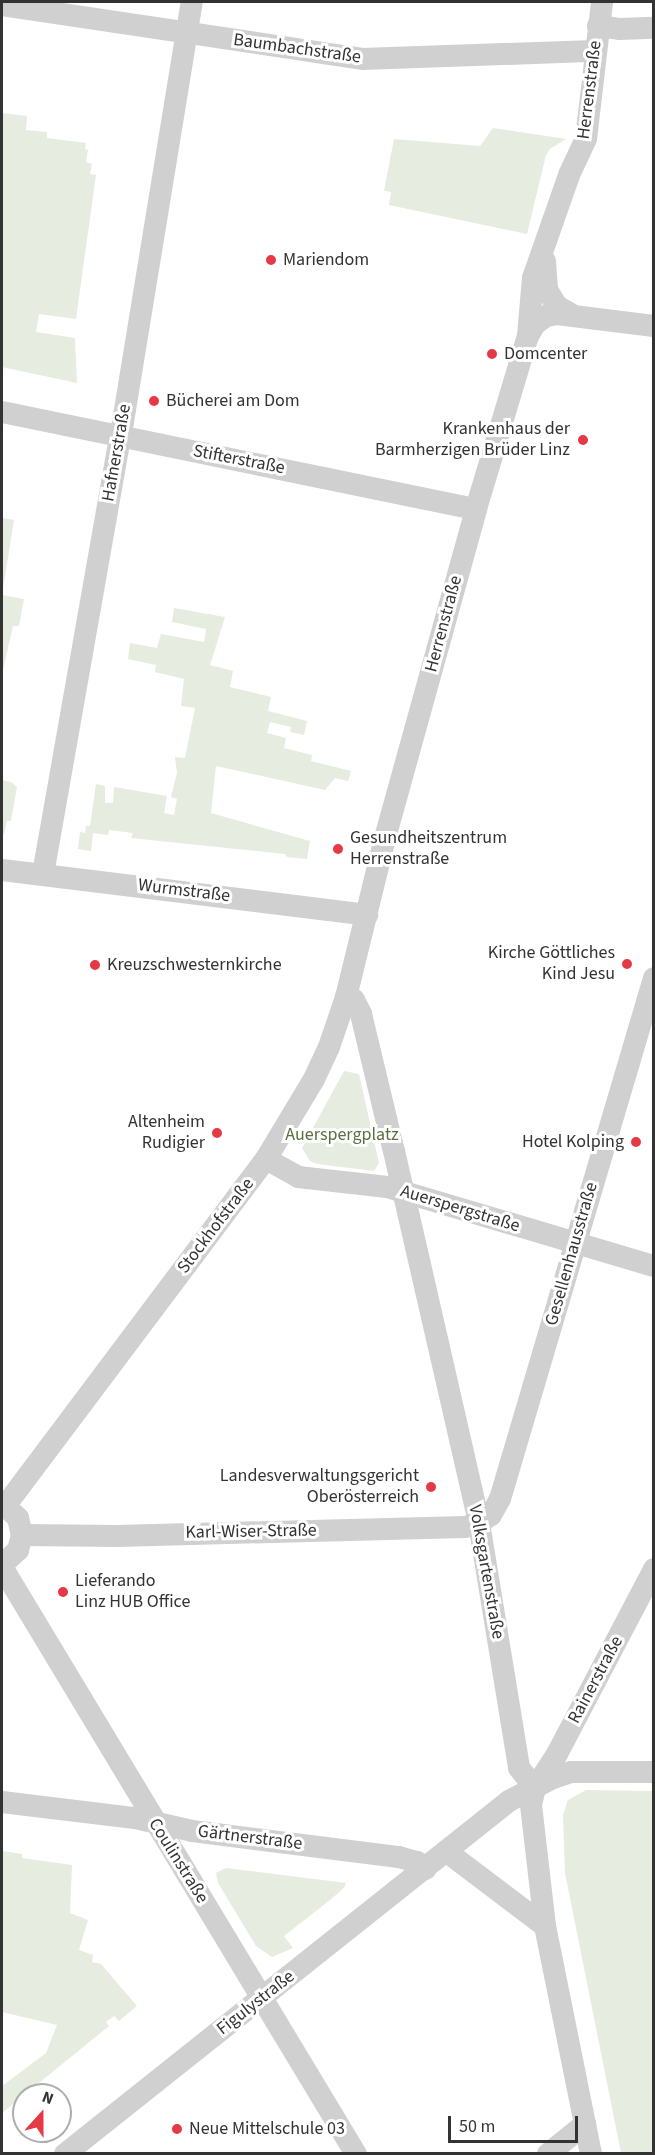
<!DOCTYPE html>
<meta charset="utf-8">
<style>
body{margin:0}
#map{position:relative;width:655px;height:2155px;overflow:hidden;background:#fff;font-family:"Source Sans 3",sans-serif}
div>[style]{position:absolute}
.green>*{inset:0;background:#e6ecdf}
.minor>*{height:22px;margin:-11px;padding:0 11px;transform-origin:11px;border-radius:11px;background:#d0d0d0}
.dots>*{width:16px;height:16px;translate:-50% -50%;box-sizing:border-box;border:3px solid #fff;border-radius:50%}
span{translate:-50% -50%;white-space:nowrap;text-align:center;line-height:1.15;-webkit-text-stroke:6px #fff;paint-order:stroke}
.street-label{font-size:18px;color:#333}
.poi-label{font-size:18px;color:#333}
.left{translate:0 -50%;text-align:left}
.right{translate:-100% -50%;text-align:right}
.park-label{font-size:18px;color:#56703f}
.frame{position:absolute;inset:0;border:3px solid #333;pointer-events:none}
.north{position:absolute;left:12px;top:2083px;width:60px;height:60px;box-sizing:border-box;background:#fff;border:2px solid #adadad;border-radius:50%;rotate:21deg;font-size:16px;font-weight:700;line-height:24px;text-align:center;color:#333}
.north::after{content:'';display:block;margin:auto;width:21px;height:27px;background:#e63946;clip-path:polygon(50% 0,100% 100%,50% 72%,0 100%)}
.scale{position:absolute;left:448px;top:2116px;width:130px;height:27px;box-sizing:border-box;border:3px solid #333;border-top:0;padding-left:8px;font-size:18px;line-height:21px;white-space:nowrap;color:#333;-webkit-text-stroke:4px #fff;paint-order:stroke}
</style>
<div id="map">
<div class="green">
<div style="clip-path:polygon(2px 113px,27px 116px,26px 130px,47px 132px,47px 138px,86px 143px,85px 149px,88px 150px,86px 162px,92px 164px,90px 174px,96px 175px,76px 319px,39px 314px,36px 332px,75px 338px,77px 383px,2px 367px)"></div>
<div style="clip-path:polygon(493px 128px,566px 139px,550px 149px,546px 155px,527px 234px,389px 205px,391px 192px,384px 191px,394px 139px,480px 146px)"></div>
<div style="clip-path:polygon(2px 518px,14px 520px,2px 595px,24px 599px,19px 626px,13px 626px,3px 670px,2px 670px)"></div>
<div style="clip-path:polygon(174px 608px,225px 617px,210px 665px,233px 671px,230px 687px,271px 697px,268px 711px,307px 721px,304px 735px,290px 732px,291px 727px,270px 722px,267px 733px,286px 738px,284px 748px,312px 755px,311px 761px,351px 771px,348px 781px,335px 778px,325px 790px,216px 766px,211px 813px,310px 841px,307px 859px,287px 857px,285px 854px,131px 838px,133px 833px,109px 830px,108px 835px,93px 833px,91px 851px,78px 849px,80px 832px,85px 833px,86px 826px,90px 826px,96px 784px,105px 786px,105px 803px,113px 803px,114px 787px,167px 796px,164px 813px,174px 815px,177px 799px,171px 797px,177px 773px,175px 757px,185px 758px,195px 708px,181px 706px,184px 679px,155px 672px,156px 665px,128px 659px,130px 643px,157px 648px,161px 634px,204px 642px,206px 629px,172px 622px)"></div>
<div style="clip-path:polygon(2px 780px,11px 782px,17px 787px,11px 821px,7px 821px,4px 834px,2px 834px)"></div>
<div style="clip-path:polygon(344px 1071px,359px 1074px,379px 1163px,374px 1171px,317px 1164px,310px 1161px,302px 1148px)"></div>
<div style="clip-path:polygon(586px 1790px,653px 1791px,653px 2153px,621px 2153px,565px 1873px,563px 1815px,568px 1800px)"></div>
<div style="clip-path:polygon(2px 1851px,22px 1854px,22px 1858px,72px 1865px,70px 1913px,88px 1920px,79px 1950px,93px 1955px,92px 1962px,101px 1964px,137px 2006px,119px 2021px,114px 2016px,106px 2022px,109px 2026px,2px 2113px,2px 2086px,46px 2053px,57px 2025px,2px 2012px)"></div>
<div style="clip-path:polygon(226px 1868px,346px 1883px,344px 1888px,330px 1900px,284px 1936px,293px 1948px,272px 1957px,256px 1946px,218px 1883px,216px 1873px)"></div>
</div>
<div class="minor">
<div style="left:2px;top:5px;width:364px;rotate:8.5deg"></div>
<div style="left:362px;top:59px;width:233px;rotate:-2deg"></div>
<div style="left:598px;top:26px;width:21px;rotate:8deg"></div>
<div style="left:619px;top:29px;width:35px;rotate:-2deg"></div>
<div style="left:545px;top:261px;width:29px;rotate:86deg"></div>
<div style="left:547px;top:290px;width:19px;rotate:58deg"></div>
<div style="left:557px;top:306px;width:16px;rotate:30deg"></div>
<div style="left:528px;top:336px;width:14px;rotate:-60deg"></div>
<div style="left:535px;top:324px;width:14px;rotate:-36deg"></div>
<div style="left:546px;top:316px;width:11px;rotate:-10deg"></div>
<div style="left:557px;top:314px;width:98px;rotate:7.1deg"></div>
<div style="left:2px;top:412px;width:484px;rotate:11.6deg"></div>
<div style="left:2px;top:870px;width:368px;rotate:7deg"></div>
<div style="left:43px;top:874px;width:453px;rotate:-80deg"></div>
<div style="left:122px;top:428px;width:432px;rotate:-80.7deg"></div>
<div style="left:346px;top:997px;width:9px;rotate:21deg"></div>
<div style="left:354px;top:1000px;width:16px;rotate:63deg"></div>
<div style="left:361px;top:1014px;width:141px;rotate:76.5deg"></div>
<div style="left:394px;top:1151px;width:382px;rotate:77.1deg"></div>
<div style="left:479px;top:1523px;width:248px;rotate:80.7deg"></div>
<div style="left:519px;top:1768px;width:26px;rotate:51deg"></div>
<div style="left:266px;top:1159px;width:37px;rotate:29deg"></div>
<div style="left:298px;top:1177px;width:90px;rotate:6.4deg"></div>
<div style="left:387px;top:1187px;width:278px;rotate:16.5deg"></div>
<div style="left:2px;top:1503px;width:22px;rotate:43deg"></div>
<div style="left:18px;top:1518px;width:17px;rotate:77deg"></div>
<div style="left:22px;top:1535px;width:16px;rotate:105deg"></div>
<div style="left:18px;top:1550px;width:22px;rotate:137deg"></div>
<div style="left:6px;top:1505px;width:433px;rotate:-53.1deg"></div>
<div style="left:266px;top:1159px;width:93px;rotate:-59deg"></div>
<div style="left:314px;top:1079px;width:35px;rotate:-65deg"></div>
<div style="left:329px;top:1047px;width:53px;rotate:-71.2deg"></div>
<div style="left:346px;top:997px;width:164px;rotate:-76.2deg"></div>
<div style="left:385px;top:838px;width:341px;rotate:-74.5deg"></div>
<div style="left:476px;top:509px;width:181px;rotate:-73.3deg"></div>
<div style="left:528px;top:336px;width:58px;rotate:-85.1deg"></div>
<div style="left:533px;top:278px;width:109px;rotate:-70.7deg"></div>
<div style="left:569px;top:175px;width:40px;rotate:-65deg"></div>
<div style="left:586px;top:139px;width:138px;rotate:-83.3deg"></div>
<div style="left:22px;top:1535px;width:95px;rotate:0.6deg"></div>
<div style="left:117px;top:1536px;width:348px;rotate:-1.5deg"></div>
<div style="left:465px;top:1527px;width:15px;rotate:-16deg"></div>
<div style="left:479px;top:1523px;width:14px;rotate:-34deg"></div>
<div style="left:491px;top:1515px;width:18px;rotate:-61deg"></div>
<div style="left:500px;top:1499px;width:543px;rotate:-73.53deg"></div>
<div style="left:2px;top:1567px;width:685px;rotate:58.91deg"></div>
<div style="left:2px;top:1802px;width:134px;rotate:6.9deg"></div>
<div style="left:135px;top:1818px;width:58px;rotate:12.8deg"></div>
<div style="left:192px;top:1831px;width:209px;rotate:7.2deg"></div>
<div style="left:399px;top:1857px;width:19px;rotate:16deg"></div>
<div style="left:417px;top:1862px;width:11px;rotate:38deg"></div>
<div style="left:447px;top:1852px;width:123px;rotate:37.1deg"></div>
<div style="left:65px;top:2154px;width:567px;rotate:-38.49deg"></div>
<div style="left:509px;top:1801px;width:50px;rotate:-27.6deg"></div>
<div style="left:553px;top:1778px;width:19px;rotate:-18deg"></div>
<div style="left:571px;top:1772px;width:83px"></div>
<div style="left:548px;top:2154px;width:48px;rotate:-39deg"></div>
<div style="left:591px;top:2154px;width:233px;rotate:-101.4deg"></div>
<div style="left:545px;top:1926px;width:122px;rotate:-96.6deg"></div>
<div style="left:531px;top:1805px;width:17px;rotate:-77deg"></div>
<div style="left:535px;top:1788px;width:40px;rotate:-57.1deg"></div>
<div style="left:557px;top:1754px;width:209px;rotate:-62.3deg"></div>
</div>
<div class="dots">
<div style="left:271px;top:260px;background:#e63946"></div>
<div style="left:492px;top:354px;background:#e63946"></div>
<div style="left:154px;top:401px;background:#e63946"></div>
<div style="left:583px;top:440px;background:#e63946"></div>
<div style="left:338px;top:849px;background:#e63946"></div>
<div style="left:627px;top:964px;background:#e63946"></div>
<div style="left:95px;top:965px;background:#e63946"></div>
<div style="left:217px;top:1133px;background:#e63946"></div>
<div style="left:636px;top:1142px;background:#e63946"></div>
<div style="left:431px;top:1487px;background:#e63946"></div>
<div style="left:63px;top:1592px;background:#e63946"></div>
<div style="left:177px;top:2129px;background:#e63946"></div>
</div>
<div class="street-label">
<span style="left:297px;top:49px;rotate:8deg">Baumbachstraße</span>
<span style="left:590px;top:90px;rotate:-83deg">Herrenstraße</span>
<span style="left:117px;top:453px;rotate:-80deg">Hafnerstraße</span>
<span style="left:239px;top:460px;rotate:11deg">Stifterstraße</span>
<span style="left:444px;top:624px;rotate:-75deg">Herrenstraße</span>
<span style="left:184px;top:891px;rotate:7deg">Wurmstraße</span>
<span style="left:460px;top:1209px;rotate:17deg">Auerspergstraße</span>
<span style="left:216px;top:1226px;rotate:-53deg">Stockhofstraße</span>
<span style="left:572px;top:1254px;rotate:-74deg">Gesellenhausstraße</span>
<span style="left:251px;top:1532px;rotate:-1deg">Karl-Wiser-Straße</span>
<span style="left:486px;top:1572px;rotate:80deg">Volksgartenstraße</span>
<span style="left:596px;top:1680px;rotate:-62deg">Rainerstraße</span>
<span style="left:250px;top:1838px;rotate:7deg">Gärtnerstraße</span>
<span style="left:178px;top:1861px;rotate:58deg">Coulinstraße</span>
<span style="left:256px;top:2003px;rotate:-38deg">Figulystraße</span>
</div>
<div class="poi-label">
<span class="left" style="left:283px;top:260px">Mariendom</span>
<span class="left" style="left:504px;top:354px">Domcenter</span>
<span class="left" style="left:166px;top:401px">Bücherei am Dom</span>
<span class="right" style="left:570px;top:440px">Krankenhaus der<br>Barmherzigen Brüder Linz</span>
<span class="left" style="left:350px;top:849px">Gesundheitszentrum<br>Herrenstraße</span>
<span class="right" style="left:615px;top:964px">Kirche Göttliches<br>Kind Jesu</span>
<span class="left" style="left:107px;top:965px">Kreuzschwesternkirche</span>
<span class="right" style="left:205px;top:1133px">Altenheim<br>Rudigier</span>
<span class="right" style="left:624px;top:1142px">Hotel Kolping</span>
<span class="right" style="left:419px;top:1487px">Landesverwaltungsgericht<br>Oberösterreich</span>
<span class="left" style="left:75px;top:1592px">Lieferando<br>Linz HUB Office</span>
<span class="left" style="left:189px;top:2129px">Neue Mittelschule 03</span>
</div>
<div class="park-label">
<span style="left:342px;top:1135px">Auerspergplatz</span>
</div>
<div class="frame"></div>
<div class="north">N</div>
<div class="scale">50 m</div>
</div>
